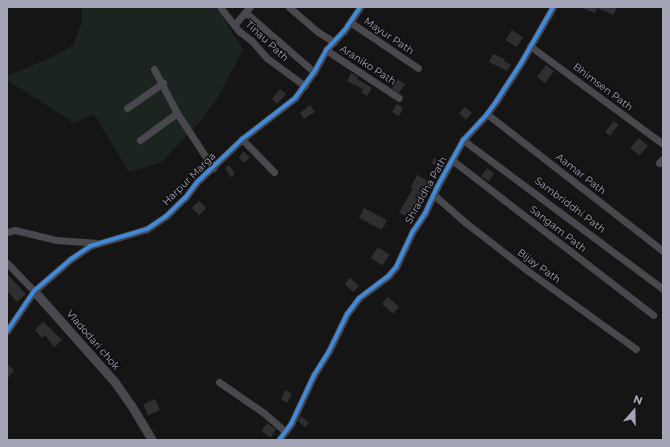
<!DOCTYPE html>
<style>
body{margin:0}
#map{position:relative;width:670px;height:447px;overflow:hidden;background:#151515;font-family:Montserrat,sans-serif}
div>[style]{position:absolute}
.green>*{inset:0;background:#1c241f}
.building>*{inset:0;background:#2f2f31;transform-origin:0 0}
.minor>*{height:7px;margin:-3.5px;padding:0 3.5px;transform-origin:3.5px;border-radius:3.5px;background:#49484e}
.tertiary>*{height:9px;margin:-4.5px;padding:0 4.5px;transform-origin:4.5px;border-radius:4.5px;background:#49484e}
.cycleway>*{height:4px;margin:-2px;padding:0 2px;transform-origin:2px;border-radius:2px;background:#408adc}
span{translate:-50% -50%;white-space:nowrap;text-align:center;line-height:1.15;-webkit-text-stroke:3px #0f0f11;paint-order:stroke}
.street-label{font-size:10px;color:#a4a4b7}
.frame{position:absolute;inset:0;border:8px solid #a4a4b7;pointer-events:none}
.north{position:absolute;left:614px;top:391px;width:40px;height:40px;-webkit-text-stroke:3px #0f0f11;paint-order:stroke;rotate:20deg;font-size:11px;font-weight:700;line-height:16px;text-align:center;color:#a4a4b7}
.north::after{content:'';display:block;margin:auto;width:14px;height:18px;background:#a4a4b7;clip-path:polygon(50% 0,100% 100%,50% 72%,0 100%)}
</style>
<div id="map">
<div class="green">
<div style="clip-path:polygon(82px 7px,212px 7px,220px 13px,243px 50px,218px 97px,203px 118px,162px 162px,129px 172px,94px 114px,74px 123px,7px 80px,7px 76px,46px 60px,73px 46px,82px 21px)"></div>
</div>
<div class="building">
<div style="clip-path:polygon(580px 7px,617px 7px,614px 15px,597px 8px,595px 13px)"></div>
<div style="left:512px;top:30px;width:13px;height:12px;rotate:32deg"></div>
<div style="clip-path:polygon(493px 54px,505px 59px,504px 61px,511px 65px,507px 71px,489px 62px)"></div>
<div style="left:546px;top:65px;width:10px;height:15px;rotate:37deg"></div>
<div style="clip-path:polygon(351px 73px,358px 77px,357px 79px,372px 88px,367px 96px,361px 92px,363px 89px,347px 81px)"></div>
<div style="left:398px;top:79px;width:9px;height:11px;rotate:36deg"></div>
<div style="clip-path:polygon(280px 89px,286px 94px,277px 104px,272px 99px)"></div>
<div style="clip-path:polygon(397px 104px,403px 108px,399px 116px,392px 112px)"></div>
<div style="clip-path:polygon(310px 105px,315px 112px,304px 119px,300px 113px)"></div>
<div style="clip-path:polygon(465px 107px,472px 113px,466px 120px,459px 113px)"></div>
<div style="left:614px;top:121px;width:6px;height:14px;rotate:39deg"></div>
<div style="left:639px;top:138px;width:12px;height:13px;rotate:42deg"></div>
<div style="clip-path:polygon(243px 151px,250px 157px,244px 163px,239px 158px)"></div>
<div style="left:434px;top:158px;width:10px;height:6px;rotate:24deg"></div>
<div style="left:229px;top:165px;width:11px;height:5px;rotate:56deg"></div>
<div style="left:487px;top:168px;width:9px;height:10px;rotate:36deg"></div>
<div style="clip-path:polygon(417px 175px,430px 182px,411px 218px,399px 213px,413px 188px,411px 187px)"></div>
<div style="left:199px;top:201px;width:10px;height:10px;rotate:45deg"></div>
<div style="left:364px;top:208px;width:26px;height:11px;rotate:28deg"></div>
<div style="left:378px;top:247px;width:14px;height:13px;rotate:34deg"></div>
<div style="clip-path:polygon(7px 274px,26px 294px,17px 302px,7px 291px)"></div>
<div style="left:350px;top:278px;width:12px;height:8px;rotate:42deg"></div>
<div style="left:388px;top:297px;width:15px;height:9px;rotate:42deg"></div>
<div style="clip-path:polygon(43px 322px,62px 340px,54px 347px,45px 335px,42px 338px,35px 330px)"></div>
<div style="clip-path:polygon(7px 364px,14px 370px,7px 379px)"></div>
<div style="clip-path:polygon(285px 390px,292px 394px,287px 403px,281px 399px)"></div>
<div style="left:155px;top:399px;width:12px;height:13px;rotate:66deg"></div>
<div style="clip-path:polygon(301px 416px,309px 423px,305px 427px,298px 421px)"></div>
<div style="left:267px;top:423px;width:11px;height:10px;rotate:34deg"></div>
</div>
<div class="minor">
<div style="left:220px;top:7px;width:31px;rotate:52deg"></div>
<div style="left:239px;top:31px;width:16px;rotate:38deg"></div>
<div style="left:252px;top:41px;width:23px;rotate:49deg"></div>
<div style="left:267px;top:58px;width:47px;rotate:36.4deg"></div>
<div style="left:289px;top:7px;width:38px;rotate:41deg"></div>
<div style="left:318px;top:32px;width:19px;rotate:32deg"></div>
<div style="left:245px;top:12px;width:91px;rotate:41deg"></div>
<div style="left:350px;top:22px;width:82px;rotate:34.1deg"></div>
<div style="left:235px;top:24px;width:23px;rotate:-49deg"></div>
<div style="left:530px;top:46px;width:165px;rotate:36.4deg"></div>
<div style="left:326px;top:50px;width:87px;rotate:33.3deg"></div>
<div style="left:154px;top:69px;width:50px;rotate:62.4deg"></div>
<div style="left:177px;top:113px;width:66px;rotate:56.8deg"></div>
<div style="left:127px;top:108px;width:44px;rotate:-34.8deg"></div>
<div style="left:487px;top:114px;width:223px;rotate:37.9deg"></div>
<div style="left:242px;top:139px;width:46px;rotate:45.9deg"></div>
<div style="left:140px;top:140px;width:46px;rotate:-36.1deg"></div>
<div style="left:463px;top:140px;width:249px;rotate:36.7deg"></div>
<div style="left:452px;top:160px;width:254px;rotate:37.6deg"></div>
<div style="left:659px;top:163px;width:6px;rotate:-51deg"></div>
<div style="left:434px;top:195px;width:43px;rotate:41.2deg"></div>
<div style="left:466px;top:223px;width:78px;rotate:37.7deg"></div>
<div style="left:528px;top:271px;width:133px;rotate:35.8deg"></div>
<div style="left:7px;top:232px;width:8px;rotate:-14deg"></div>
<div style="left:15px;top:230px;width:42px;rotate:13.7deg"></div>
<div style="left:56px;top:240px;width:39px;rotate:4deg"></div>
<div style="left:7px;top:263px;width:39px;rotate:46deg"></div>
<div style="left:7px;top:331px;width:48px;rotate:-56deg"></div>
<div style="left:34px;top:291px;width:49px;rotate:-40.9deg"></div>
<div style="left:71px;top:259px;width:23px;rotate:-34deg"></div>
<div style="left:90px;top:246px;width:59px;rotate:-16.6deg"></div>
<div style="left:147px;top:229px;width:22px;rotate:-34deg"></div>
<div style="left:165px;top:217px;width:28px;rotate:-44deg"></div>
<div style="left:185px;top:198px;width:20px;rotate:-53deg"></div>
<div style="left:197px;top:182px;width:62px;rotate:-43.7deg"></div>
<div style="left:242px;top:139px;width:67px;rotate:-37.7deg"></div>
<div style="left:295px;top:98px;width:32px;rotate:-54deg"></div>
<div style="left:314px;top:72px;width:25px;rotate:-61deg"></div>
<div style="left:326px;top:50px;width:26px;rotate:-47deg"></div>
<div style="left:344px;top:31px;width:29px;rotate:-56deg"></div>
<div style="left:219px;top:382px;width:55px;rotate:34.6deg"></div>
<div style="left:264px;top:413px;width:28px;rotate:41deg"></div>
<div style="left:279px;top:440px;width:20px;rotate:-53deg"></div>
<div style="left:291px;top:424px;width:54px;rotate:-64.9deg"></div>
<div style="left:314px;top:375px;width:28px;rotate:-58deg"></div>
<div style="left:329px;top:351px;width:41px;rotate:-64.1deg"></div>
<div style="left:347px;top:314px;width:20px;rotate:-53deg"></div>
<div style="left:359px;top:298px;width:38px;rotate:-37deg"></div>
<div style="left:389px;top:275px;width:11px;rotate:-49deg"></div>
<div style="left:396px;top:267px;width:40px;rotate:-65deg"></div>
<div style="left:413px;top:231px;width:22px;rotate:-56deg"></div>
<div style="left:425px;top:213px;width:29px;rotate:-65deg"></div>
<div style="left:437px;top:187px;width:54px;rotate:-61deg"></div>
<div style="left:463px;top:140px;width:35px;rotate:-47deg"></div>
<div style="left:487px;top:114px;width:17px;rotate:-54deg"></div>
<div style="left:497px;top:100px;width:44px;rotate:-57deg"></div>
<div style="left:521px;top:63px;width:64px;rotate:-60.3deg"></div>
</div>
<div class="tertiary">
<div style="left:34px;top:291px;width:120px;rotate:48.4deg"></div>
<div style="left:114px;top:381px;width:29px;rotate:55deg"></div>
<div style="left:131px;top:405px;width:41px;rotate:59deg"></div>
</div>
<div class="cycleway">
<div style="left:7px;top:331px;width:48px;rotate:-56deg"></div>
<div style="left:34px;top:291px;width:49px;rotate:-40.9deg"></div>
<div style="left:71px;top:259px;width:23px;rotate:-34deg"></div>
<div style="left:90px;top:246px;width:59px;rotate:-16.6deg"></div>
<div style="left:147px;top:229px;width:22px;rotate:-34deg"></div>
<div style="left:165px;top:217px;width:28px;rotate:-44deg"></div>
<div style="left:185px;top:198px;width:20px;rotate:-53deg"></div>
<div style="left:197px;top:182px;width:62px;rotate:-43.7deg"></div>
<div style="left:242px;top:139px;width:67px;rotate:-37.7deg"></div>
<div style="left:295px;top:98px;width:32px;rotate:-54deg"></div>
<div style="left:314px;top:72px;width:25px;rotate:-61deg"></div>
<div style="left:326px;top:50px;width:26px;rotate:-47deg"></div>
<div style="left:344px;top:31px;width:29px;rotate:-56deg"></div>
<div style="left:279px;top:440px;width:20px;rotate:-53deg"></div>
<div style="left:291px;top:424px;width:54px;rotate:-64.9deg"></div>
<div style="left:314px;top:375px;width:28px;rotate:-58deg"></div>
<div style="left:329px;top:351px;width:41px;rotate:-64.1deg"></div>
<div style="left:347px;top:314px;width:20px;rotate:-53deg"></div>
<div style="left:359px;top:298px;width:38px;rotate:-37deg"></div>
<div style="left:389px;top:275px;width:11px;rotate:-49deg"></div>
<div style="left:396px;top:267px;width:40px;rotate:-65deg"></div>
<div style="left:413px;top:231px;width:22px;rotate:-56deg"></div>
<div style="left:425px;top:213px;width:29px;rotate:-65deg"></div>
<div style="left:437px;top:187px;width:54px;rotate:-61deg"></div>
<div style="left:463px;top:140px;width:35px;rotate:-47deg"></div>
<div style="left:487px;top:114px;width:17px;rotate:-54deg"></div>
<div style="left:497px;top:100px;width:44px;rotate:-57deg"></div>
<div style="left:521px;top:63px;width:64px;rotate:-60.3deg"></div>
</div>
<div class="street-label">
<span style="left:389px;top:36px;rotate:34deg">Mayur Path</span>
<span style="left:267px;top:41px;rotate:43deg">Tinau Path</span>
<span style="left:368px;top:65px;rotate:33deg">Araniko Path</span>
<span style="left:603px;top:87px;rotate:37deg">Bhimsen Path</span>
<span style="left:581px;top:174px;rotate:38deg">Aamar Path</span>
<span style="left:189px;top:179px;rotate:-45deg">Harpur Marga</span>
<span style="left:426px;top:190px;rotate:-61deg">Shraddha Path</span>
<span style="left:570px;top:205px;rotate:37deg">Sambriddhi Path</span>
<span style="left:558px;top:229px;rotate:38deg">Sangam Path</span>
<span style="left:539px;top:266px;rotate:36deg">Bijay Path</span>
<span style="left:93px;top:340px;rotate:49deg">Vladodari chok</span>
</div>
<div class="frame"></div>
<div class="north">N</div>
</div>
